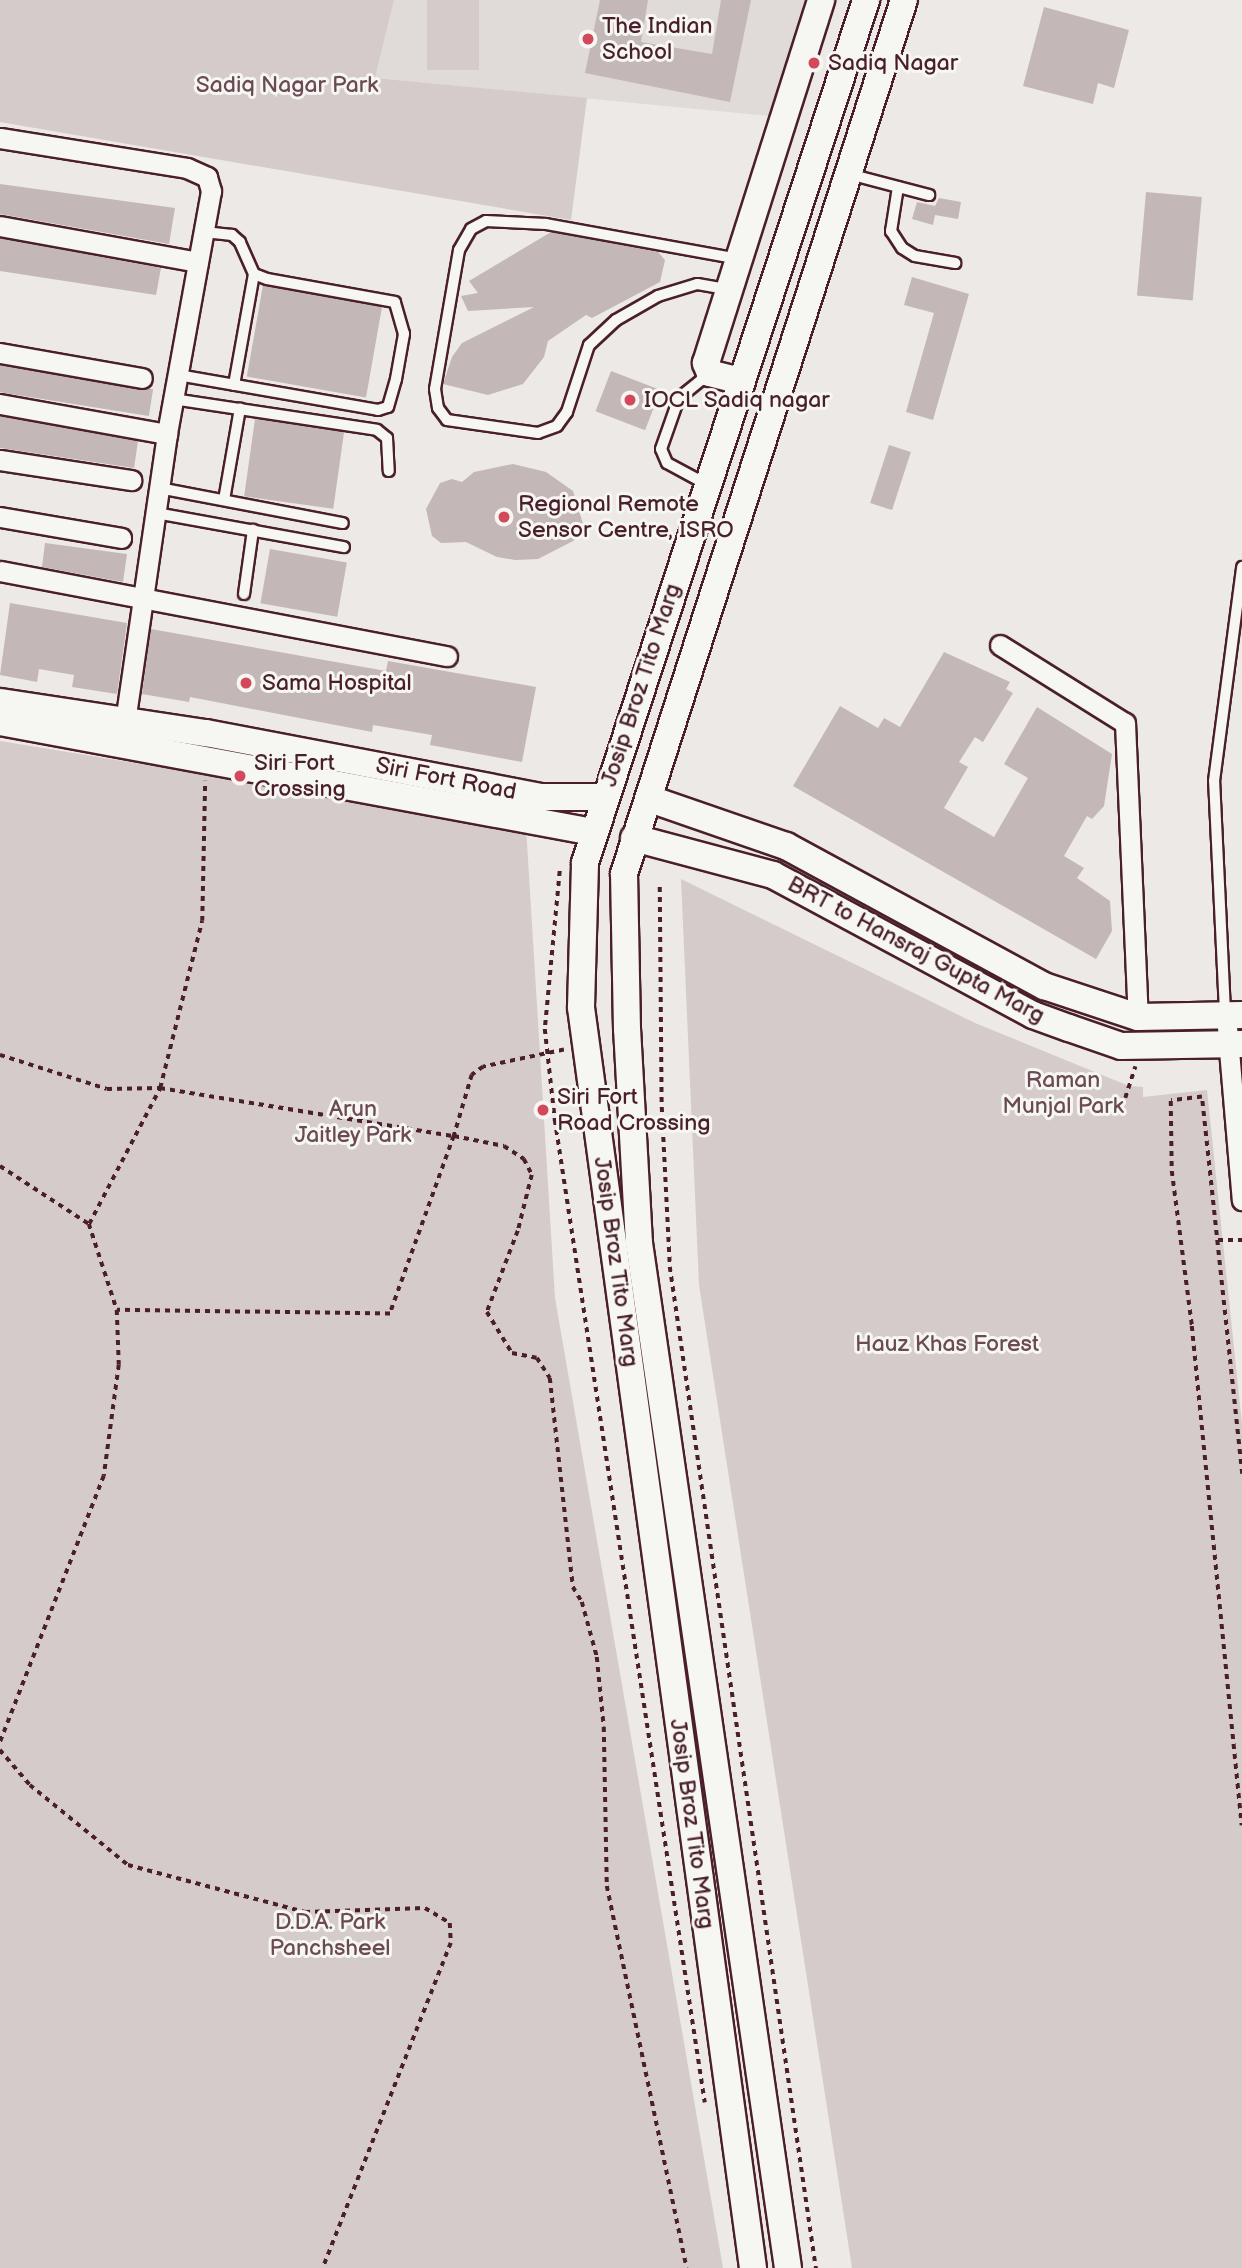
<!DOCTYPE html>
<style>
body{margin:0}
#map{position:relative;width:1242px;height:2268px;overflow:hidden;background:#ece9e6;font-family:"Balsamiq Sans",sans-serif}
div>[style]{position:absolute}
.built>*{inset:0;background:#e0dad8}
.green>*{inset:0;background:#d4cbca;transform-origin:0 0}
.building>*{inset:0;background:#c4b7b7;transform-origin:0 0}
.path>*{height:3.5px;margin-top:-1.75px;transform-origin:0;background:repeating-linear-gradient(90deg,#4a1f2b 0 5px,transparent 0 10px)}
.roads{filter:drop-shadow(2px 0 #4a1f2b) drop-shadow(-2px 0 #4a1f2b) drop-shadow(0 2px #4a1f2b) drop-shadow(0 -2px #4a1f2b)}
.lane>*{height:10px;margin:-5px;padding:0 5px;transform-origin:5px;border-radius:5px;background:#f6f6f2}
.street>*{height:19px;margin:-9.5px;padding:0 9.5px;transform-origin:9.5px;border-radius:9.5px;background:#f6f6f2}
.secondary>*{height:26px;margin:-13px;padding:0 13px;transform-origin:13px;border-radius:13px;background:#f6f6f2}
.dots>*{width:19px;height:19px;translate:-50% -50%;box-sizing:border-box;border:4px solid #f6f6f2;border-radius:50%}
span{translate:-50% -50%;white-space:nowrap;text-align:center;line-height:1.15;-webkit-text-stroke:6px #f6f6f2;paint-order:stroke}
.poi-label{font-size:23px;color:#4a1f2b}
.left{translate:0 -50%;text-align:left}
.park-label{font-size:23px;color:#6c4a53}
.street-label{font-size:23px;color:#4a1f2b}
</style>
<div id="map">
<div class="built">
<div style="clip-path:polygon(394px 0,805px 0,769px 116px,375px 78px)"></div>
</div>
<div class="green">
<div style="clip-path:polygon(0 0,394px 0,375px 78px,587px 98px,571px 220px,0 122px)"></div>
<div style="left:427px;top:0;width:52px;height:70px"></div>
<div style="clip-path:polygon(0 741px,526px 827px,555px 1298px,723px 2268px,0 2268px)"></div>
<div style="clip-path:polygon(681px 879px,975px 1023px,1129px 1086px,1143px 1087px,1143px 1097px,1207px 1090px,1242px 1424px,1242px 2268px,852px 2268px,699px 1285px)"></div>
</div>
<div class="building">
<div style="clip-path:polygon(600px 0,648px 0,641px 42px,712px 54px,721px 0,751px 0,730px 102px,585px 73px)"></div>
<div style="clip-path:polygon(1044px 7px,1129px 30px,1114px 88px,1098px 83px,1093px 104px,1023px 86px)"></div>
<div style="clip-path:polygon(0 184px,175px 208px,169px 244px,0 214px)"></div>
<div style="left:1146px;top:192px;width:56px;height:104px;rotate:5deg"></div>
<div style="clip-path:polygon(939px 198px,961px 202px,958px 219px,935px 215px,933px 225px,912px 219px,917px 202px,935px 206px)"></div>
<div style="clip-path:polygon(551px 232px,658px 252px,665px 260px,660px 282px,592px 318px,586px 315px,548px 341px,544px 357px,523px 384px,488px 395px,443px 384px,452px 357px,462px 343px,534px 307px,468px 311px,461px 296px,478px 293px,469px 281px)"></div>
<div style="clip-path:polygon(0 238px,161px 268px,156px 295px,0 271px)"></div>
<div style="clip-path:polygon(912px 277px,969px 294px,933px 420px,906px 412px,934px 313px,904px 305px)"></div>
<div style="left:263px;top:285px;width:121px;height:93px;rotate:10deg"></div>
<div style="left:0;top:365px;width:155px;height:27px;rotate:9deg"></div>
<div style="left:611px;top:371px;width:53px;height:43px;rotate:21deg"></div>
<div style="clip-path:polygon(0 416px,138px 441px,134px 468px,0 448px)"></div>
<div style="left:255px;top:419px;width:90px;height:78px;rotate:8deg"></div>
<div style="left:889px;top:445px;width:23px;height:61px;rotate:18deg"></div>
<div style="clip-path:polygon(513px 464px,546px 472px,573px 491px,583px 524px,575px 540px,538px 559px,515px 560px,497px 557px,466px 542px,441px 543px,432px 536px,426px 509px,440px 483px,452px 479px,462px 482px,474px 472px)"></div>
<div style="clip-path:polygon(45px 543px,127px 554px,123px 582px,42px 567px)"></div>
<div style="left:270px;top:549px;width:78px;height:55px;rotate:10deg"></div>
<div style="clip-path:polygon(10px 603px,127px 623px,117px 694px,72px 687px,74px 675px,39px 669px,37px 682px,0 675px)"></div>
<div style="clip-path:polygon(151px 629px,386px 671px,388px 661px,536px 687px,522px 762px,430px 745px,432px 735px,373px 725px,372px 732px,190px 697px,189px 702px,142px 694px)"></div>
<div style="clip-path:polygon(944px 652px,1010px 682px,1006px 689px,1013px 693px,983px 742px,975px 737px,959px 762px,968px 767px,944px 808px,994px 837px,1028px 778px,1004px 764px,1037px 707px,1112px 754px,1104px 806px,1092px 819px,1087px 816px,1064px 856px,1084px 868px,1077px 878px,1110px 901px,1112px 931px,1096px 959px,793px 786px,840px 706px,878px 728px,884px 718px,900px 727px)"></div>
</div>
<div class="path">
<div style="left:560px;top:871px;width:159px;rotate:95.4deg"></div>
<div style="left:545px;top:1029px;width:92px;rotate:83.7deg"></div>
<div style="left:555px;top:1120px;width:994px;rotate:81.32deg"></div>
<div style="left:660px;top:887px;width:220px;rotate:89.5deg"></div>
<div style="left:662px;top:1107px;width:160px;rotate:87.1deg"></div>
<div style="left:670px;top:1267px;width:1012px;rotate:81.7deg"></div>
<div style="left:564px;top:1050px;width:83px;rotate:168.1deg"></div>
<div style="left:483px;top:1067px;width:14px;rotate:144deg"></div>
<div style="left:472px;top:1075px;width:64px;rotate:106.4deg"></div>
<div style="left:454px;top:1136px;width:51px;rotate:11.3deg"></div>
<div style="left:504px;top:1146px;width:24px;rotate:33deg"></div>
<div style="left:524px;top:1159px;width:18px;rotate:63deg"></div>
<div style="left:532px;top:1175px;width:58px;rotate:104deg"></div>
<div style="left:518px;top:1231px;width:87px;rotate:110.9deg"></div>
<div style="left:487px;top:1312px;width:48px;rotate:58.6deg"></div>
<div style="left:512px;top:1353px;width:25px;rotate:11deg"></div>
<div style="left:537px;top:1358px;width:24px;rotate:57deg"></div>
<div style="left:550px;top:1378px;width:210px;rotate:83.7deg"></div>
<div style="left:573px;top:1587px;width:17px;rotate:59deg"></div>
<div style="left:582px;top:1602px;width:57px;rotate:74.7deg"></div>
<div style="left:597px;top:1657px;width:70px;rotate:84.3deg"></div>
<div style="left:604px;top:1727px;width:159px;rotate:88.9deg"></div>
<div style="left:607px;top:1886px;width:390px;rotate:78.2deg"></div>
<div style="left:0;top:1055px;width:112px;rotate:17.6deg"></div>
<div style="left:107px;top:1089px;width:53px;rotate:-1.1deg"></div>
<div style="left:160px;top:1088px;width:172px;rotate:-75.9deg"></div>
<div style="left:202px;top:921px;width:140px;rotate:-88.8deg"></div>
<div style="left:1125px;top:1098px;width:33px;rotate:-72deg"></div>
<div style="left:0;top:1166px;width:106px;rotate:33.1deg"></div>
<div style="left:89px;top:1224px;width:90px;rotate:72deg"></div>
<div style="left:117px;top:1310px;width:55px;rotate:87.9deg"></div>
<div style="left:119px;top:1365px;width:112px;rotate:97.7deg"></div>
<div style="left:104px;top:1476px;width:287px;rotate:111.3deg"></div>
<div style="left:89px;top:1224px;width:153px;rotate:-62.4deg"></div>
<div style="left:160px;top:1088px;width:298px;rotate:9.3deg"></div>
<div style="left:454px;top:1136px;width:189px;rotate:109.8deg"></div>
<div style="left:390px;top:1314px;width:273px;rotate:-179.2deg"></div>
<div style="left:1218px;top:1240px;width:24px"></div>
<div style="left:1242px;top:1474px;width:379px;rotate:-96.1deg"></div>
<div style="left:1202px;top:1097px;width:31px;rotate:173deg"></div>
<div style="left:1171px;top:1101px;width:70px;rotate:89.2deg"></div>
<div style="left:1172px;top:1171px;width:156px;rotate:82.6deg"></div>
<div style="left:1192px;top:1326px;width:502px;rotate:84.29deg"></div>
<div style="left:0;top:1750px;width:46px;rotate:49.4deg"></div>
<div style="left:30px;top:1785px;width:127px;rotate:39.2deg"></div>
<div style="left:128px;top:1865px;width:183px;rotate:14.9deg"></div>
<div style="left:305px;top:1912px;width:120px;rotate:-1.9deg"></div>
<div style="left:425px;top:1908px;width:29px;rotate:31deg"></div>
<div style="left:450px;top:1923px;width:20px;rotate:87deg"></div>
<div style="left:451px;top:1943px;width:349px;rotate:111.5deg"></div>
</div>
<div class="roads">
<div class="lane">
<div style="left:849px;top:174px;width:83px;rotate:14.7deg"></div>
<div style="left:898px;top:187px;width:45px;rotate:99deg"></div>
<div style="left:891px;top:231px;width:20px;rotate:57deg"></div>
<div style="left:902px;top:248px;width:15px;rotate:32deg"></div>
<div style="left:915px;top:256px;width:41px;rotate:9.9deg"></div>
<div style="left:726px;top:289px;width:29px;rotate:-170deg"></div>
<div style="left:697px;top:284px;width:41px;rotate:162.9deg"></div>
<div style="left:658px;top:296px;width:48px;rotate:150.3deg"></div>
<div style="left:616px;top:320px;width:37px;rotate:137deg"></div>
<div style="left:589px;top:345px;width:71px;rotate:108.2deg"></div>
<div style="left:567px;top:412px;width:17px;rotate:126deg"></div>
<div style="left:557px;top:426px;width:20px;rotate:160deg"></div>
<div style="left:538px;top:433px;width:92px;rotate:-171.9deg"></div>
<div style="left:447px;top:420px;width:15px;rotate:-127deg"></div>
<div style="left:438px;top:408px;width:19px;rotate:-99deg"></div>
<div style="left:435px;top:389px;width:141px;rotate:-80.2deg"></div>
<div style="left:459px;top:250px;width:24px;rotate:-60deg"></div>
<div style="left:471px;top:229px;width:17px;rotate:-28deg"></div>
<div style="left:486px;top:221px;width:60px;rotate:2.9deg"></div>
<div style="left:546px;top:224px;width:196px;rotate:10.3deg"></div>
<div style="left:178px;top:375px;width:203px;rotate:9.9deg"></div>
<div style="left:378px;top:410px;width:10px;rotate:-17deg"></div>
<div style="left:388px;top:407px;width:29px;rotate:-74deg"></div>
<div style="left:396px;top:379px;width:46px;rotate:-79.9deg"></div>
<div style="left:404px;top:334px;width:33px;rotate:-106deg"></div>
<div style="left:395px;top:302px;width:130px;rotate:-169.8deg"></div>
<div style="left:267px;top:279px;width:14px;rotate:-159deg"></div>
<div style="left:254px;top:274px;width:35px;rotate:-114deg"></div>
<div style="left:240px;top:242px;width:11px;rotate:-139deg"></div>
<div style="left:232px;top:235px;width:28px;rotate:-174deg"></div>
<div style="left:234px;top:385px;width:113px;rotate:-79.8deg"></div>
<div style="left:173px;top:399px;width:206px;rotate:8.6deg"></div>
<div style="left:377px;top:430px;width:13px;rotate:39deg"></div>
<div style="left:387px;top:438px;width:33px;rotate:87deg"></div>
<div style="left:706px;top:484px;width:44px;rotate:-151.7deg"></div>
<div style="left:667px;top:463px;width:15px;rotate:-113deg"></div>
<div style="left:661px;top:449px;width:54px;rotate:-70.6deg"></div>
<div style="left:679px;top:398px;width:28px;rotate:-39deg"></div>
<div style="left:701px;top:380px;width:11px;rotate:-5deg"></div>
<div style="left:159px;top:488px;width:187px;rotate:10.8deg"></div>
<div style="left:224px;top:500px;width:93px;rotate:-80.1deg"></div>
<div style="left:156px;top:513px;width:191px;rotate:10.3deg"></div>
<div style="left:244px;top:594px;width:65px;rotate:-82deg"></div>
<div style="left:1225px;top:1012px;width:231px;rotate:-92.7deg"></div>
<div style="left:1214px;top:781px;width:216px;rotate:-82.5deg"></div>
</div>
<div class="street">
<div style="left:0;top:138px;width:189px;rotate:9.1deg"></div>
<div style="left:187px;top:168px;width:22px;rotate:24deg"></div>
<div style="left:207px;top:177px;width:15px;rotate:74deg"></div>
<div style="left:211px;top:191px;width:247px;rotate:100.3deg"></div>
<div style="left:167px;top:434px;width:292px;rotate:98.3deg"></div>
<div style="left:0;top:226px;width:201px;rotate:10.3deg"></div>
<div style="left:0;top:353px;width:144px;rotate:10deg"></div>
<div style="left:0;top:404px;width:170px;rotate:10.2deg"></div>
<div style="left:0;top:460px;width:133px;rotate:8.7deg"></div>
<div style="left:0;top:517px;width:123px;rotate:9.8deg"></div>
<div style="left:0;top:571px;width:455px;rotate:10.8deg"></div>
<div style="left:1000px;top:645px;width:147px;rotate:32deg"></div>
<div style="left:1125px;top:723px;width:294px;rotate:87.5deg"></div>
<div style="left:1226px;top:1015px;width:186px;rotate:85.1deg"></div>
</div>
<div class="secondary">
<div style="left:741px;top:381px;width:32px;rotate:-166deg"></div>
<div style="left:710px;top:373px;width:11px;rotate:-112deg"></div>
<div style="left:706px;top:363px;width:381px;rotate:-72.4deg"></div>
<div style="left:0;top:702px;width:208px;rotate:8.6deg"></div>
<div style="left:206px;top:733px;width:341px;rotate:10.8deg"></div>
<div style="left:541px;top:797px;width:63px"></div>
<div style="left:0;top:722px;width:603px;rotate:10.51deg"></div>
<div style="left:650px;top:799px;width:144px;rotate:19.1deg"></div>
<div style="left:786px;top:846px;width:294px;rotate:28.5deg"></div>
<div style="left:1044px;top:986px;width:99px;rotate:18.3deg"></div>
<div style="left:1138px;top:1017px;width:104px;rotate:-1.1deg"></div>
<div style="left:634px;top:838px;width:144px;rotate:14.9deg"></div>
<div style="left:773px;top:875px;width:295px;rotate:28.3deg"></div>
<div style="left:1033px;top:1015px;width:38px;rotate:20deg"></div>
<div style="left:1069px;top:1028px;width:55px;rotate:19.1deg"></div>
<div style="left:1121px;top:1046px;width:121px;rotate:-0.9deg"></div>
<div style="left:753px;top:2268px;width:1273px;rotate:-97.77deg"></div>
<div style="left:581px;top:1007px;width:144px;rotate:-88.4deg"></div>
<div style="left:585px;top:863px;width:908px;rotate:-71.96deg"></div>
<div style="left:788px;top:2268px;width:1036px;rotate:-98.27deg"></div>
<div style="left:639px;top:1243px;width:214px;rotate:-93.2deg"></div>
<div style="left:627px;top:1029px;width:155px;rotate:-91.1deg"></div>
<div style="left:624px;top:874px;width:918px;rotate:-72.24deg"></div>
</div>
</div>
<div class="dots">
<div style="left:588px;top:39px;background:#d1495b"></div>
<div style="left:814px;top:63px;background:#d1495b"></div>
<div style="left:630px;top:400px;background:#d1495b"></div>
<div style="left:504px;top:517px;background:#d1495b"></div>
<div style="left:246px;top:683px;background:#d1495b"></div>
<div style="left:240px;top:776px;background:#d1495b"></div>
<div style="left:543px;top:1110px;background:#d1495b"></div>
</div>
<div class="poi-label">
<span class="left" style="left:602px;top:39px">The Indian<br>School</span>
<span class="left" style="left:828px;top:63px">Sadiq Nagar</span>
<span class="left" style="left:644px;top:400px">IOCL Sadiq nagar</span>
<span class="left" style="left:518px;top:517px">Regional Remote<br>Sensor Centre, ISRO</span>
<span class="left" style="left:262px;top:683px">Sama Hospital</span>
<span class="left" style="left:254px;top:776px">Siri Fort<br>Crossing</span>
<span class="left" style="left:557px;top:1110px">Siri Fort<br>Road Crossing</span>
</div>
<div class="park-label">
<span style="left:287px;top:85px">Sadiq Nagar Park</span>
<span style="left:1063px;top:1093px">Raman<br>Munjal Park</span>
<span style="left:353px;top:1122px">Arun<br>Jaitley Park</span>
<span style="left:947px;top:1344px">Hauz Khas Forest</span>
<span style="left:330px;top:1935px">D.D.A. Park<br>Panchsheel</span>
</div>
<div class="street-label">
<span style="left:641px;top:685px;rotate:-72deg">Josip Broz Tito Marg</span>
<span style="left:446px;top:779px;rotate:11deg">Siri Fort Road</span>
<span style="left:916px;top:950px;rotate:28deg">BRT to Hansraj Gupta Marg</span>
<span style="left:616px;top:1262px;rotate:82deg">Josip Broz Tito Marg</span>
<span style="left:692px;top:1824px;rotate:82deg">Josip Broz Tito Marg</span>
</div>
</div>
